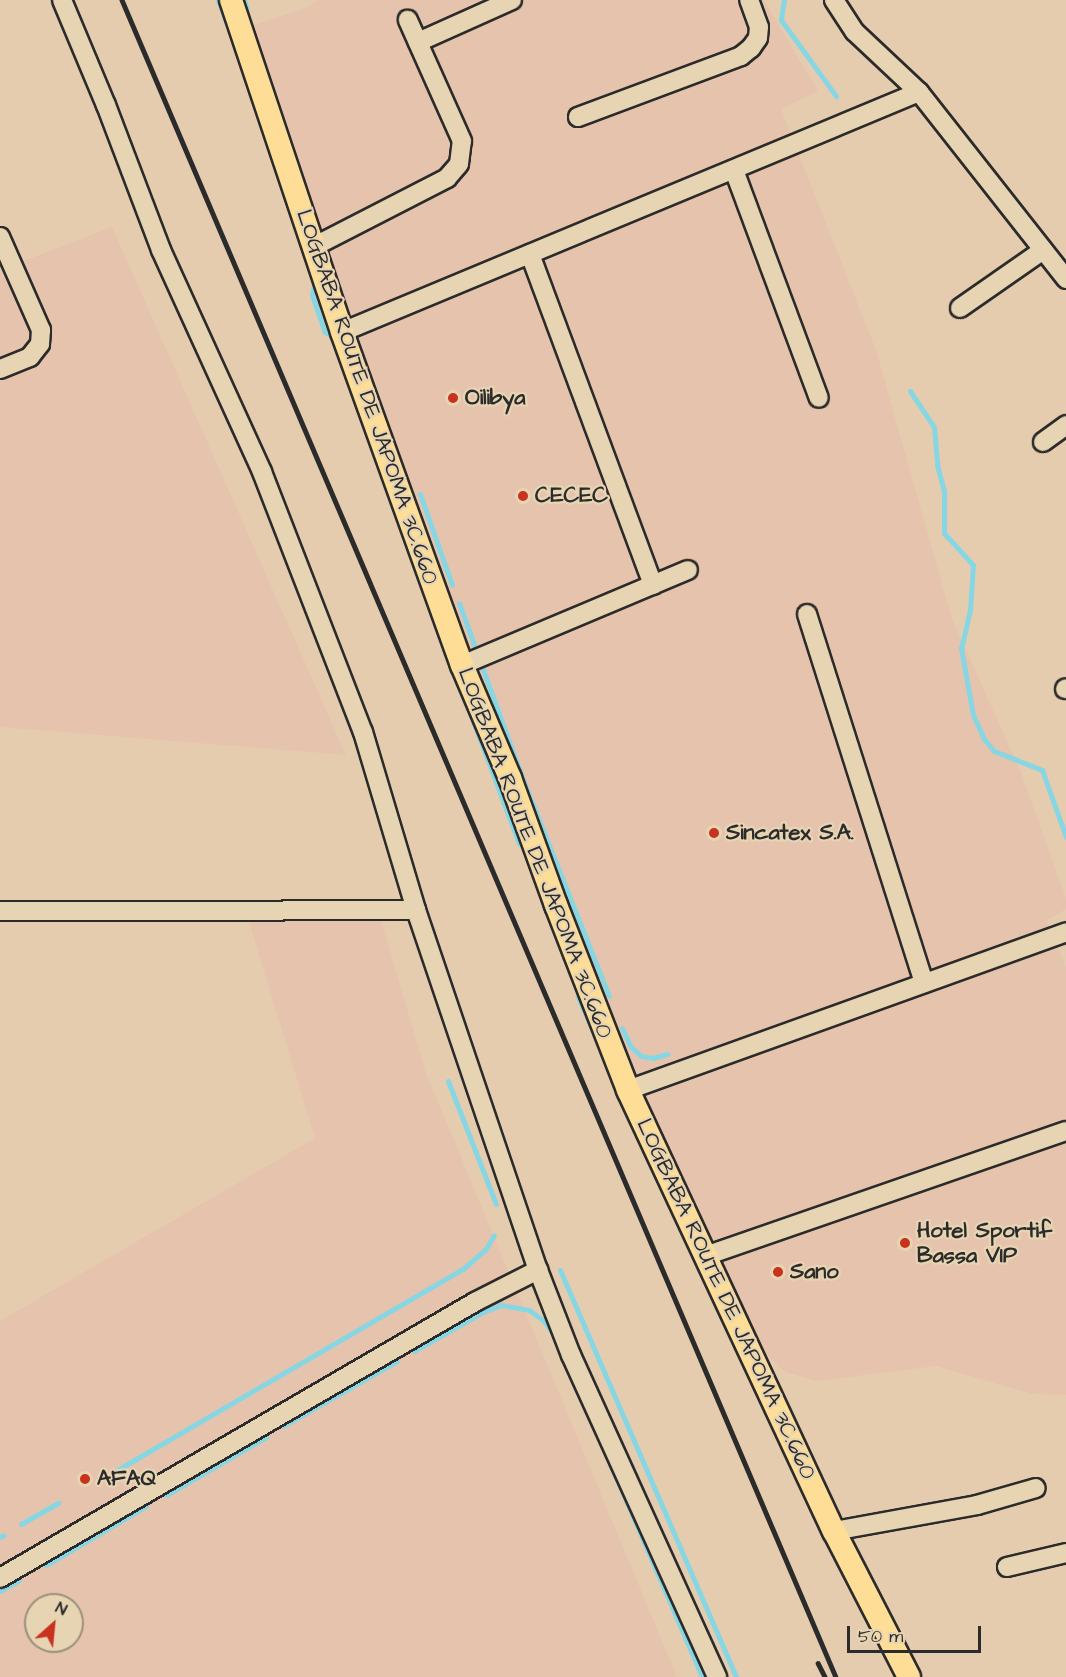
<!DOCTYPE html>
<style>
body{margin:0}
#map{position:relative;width:1066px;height:1677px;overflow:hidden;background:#e6ccaf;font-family:"Architects Daughter",sans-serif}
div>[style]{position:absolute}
.built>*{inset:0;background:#e6c3ac}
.stream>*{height:5px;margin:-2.5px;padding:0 2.5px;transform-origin:2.5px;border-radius:2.5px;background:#87d6e3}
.roads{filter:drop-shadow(2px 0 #2b2b2b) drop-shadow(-2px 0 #2b2b2b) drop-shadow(0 2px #2b2b2b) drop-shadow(0 -2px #2b2b2b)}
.minor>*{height:18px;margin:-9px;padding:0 9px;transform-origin:9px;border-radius:9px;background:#e6d4b2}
.major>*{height:22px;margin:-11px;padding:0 11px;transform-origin:11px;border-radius:11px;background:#fedd96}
.rail>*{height:4.5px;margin:-2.25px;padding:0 2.25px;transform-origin:2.25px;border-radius:2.25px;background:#2b2b2b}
.dots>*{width:16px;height:16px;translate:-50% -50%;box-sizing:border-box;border:3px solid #e6d4b2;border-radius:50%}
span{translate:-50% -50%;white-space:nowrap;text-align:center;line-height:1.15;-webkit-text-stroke:4.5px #e6d4b2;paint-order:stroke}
.street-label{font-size:22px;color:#2b2b2b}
.poi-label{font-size:22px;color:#2b2b2b;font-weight:700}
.left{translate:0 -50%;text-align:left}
.north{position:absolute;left:24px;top:1593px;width:60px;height:60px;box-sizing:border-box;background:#e6d4b2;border:2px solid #9b907c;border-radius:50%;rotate:27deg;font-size:16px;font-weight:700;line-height:24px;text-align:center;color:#2b2b2b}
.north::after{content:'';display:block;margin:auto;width:21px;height:27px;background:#c8321e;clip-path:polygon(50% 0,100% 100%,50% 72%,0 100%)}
.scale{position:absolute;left:847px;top:1626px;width:134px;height:27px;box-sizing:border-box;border:3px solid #2b2b2b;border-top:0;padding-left:8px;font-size:18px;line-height:21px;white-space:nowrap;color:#2b2b2b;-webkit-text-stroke:4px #e6d4b2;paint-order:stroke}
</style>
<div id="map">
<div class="built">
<div style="clip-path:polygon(317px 0,764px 0,818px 91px,781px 109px,876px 350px,952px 619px,1020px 770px,1066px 898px,1066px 909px,1047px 920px,1066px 967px,1066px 1395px,1032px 1394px,936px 1366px,817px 1381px,785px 1372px,760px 1348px,594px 993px,472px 656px,335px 302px,242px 29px,308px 7px)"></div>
<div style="clip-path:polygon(112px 227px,346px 755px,0 727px,0 270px)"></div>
<div style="clip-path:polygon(evenodd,244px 906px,380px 917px,426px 1073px,677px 1677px,0 1677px,0 1321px,315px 1138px,244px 906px,36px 1605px,72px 1605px,72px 1641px,36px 1641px,36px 1605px)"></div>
</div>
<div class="stream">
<div style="left:218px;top:0;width:28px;rotate:69deg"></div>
<div style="left:244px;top:0;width:9px;rotate:72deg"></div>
<div style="left:784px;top:0;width:20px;rotate:99deg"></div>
<div style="left:781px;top:20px;width:94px;rotate:54.1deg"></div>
<div style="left:315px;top:282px;width:13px;rotate:103deg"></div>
<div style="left:312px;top:295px;width:39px;rotate:71deg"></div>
<div style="left:325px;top:332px;width:11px;rotate:27deg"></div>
<div style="left:910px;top:391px;width:43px;rotate:56.3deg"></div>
<div style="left:934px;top:427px;width:38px;rotate:85deg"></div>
<div style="left:937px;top:465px;width:27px;rotate:75deg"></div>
<div style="left:944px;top:491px;width:42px;rotate:90deg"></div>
<div style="left:944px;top:533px;width:43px;rotate:47.8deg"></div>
<div style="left:973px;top:565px;width:45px;rotate:93.8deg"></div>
<div style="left:970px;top:610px;width:39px;rotate:103deg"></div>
<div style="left:961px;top:648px;width:68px;rotate:79.8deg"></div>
<div style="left:973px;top:715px;width:26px;rotate:65deg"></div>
<div style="left:984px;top:739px;width:16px;rotate:50deg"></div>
<div style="left:994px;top:751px;width:52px;rotate:21.6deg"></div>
<div style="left:1042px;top:770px;width:71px;rotate:70.3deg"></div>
<div style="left:420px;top:494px;width:96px;rotate:70.6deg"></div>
<div style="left:459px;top:603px;width:188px;rotate:70.1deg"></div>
<div style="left:523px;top:780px;width:232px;rotate:68.3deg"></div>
<div style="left:469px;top:710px;width:143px;rotate:69.5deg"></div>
<div style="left:578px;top:997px;width:49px;rotate:66deg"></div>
<div style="left:622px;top:1028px;width:21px;rotate:65deg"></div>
<div style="left:631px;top:1047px;width:13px;rotate:42deg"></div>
<div style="left:641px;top:1056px;width:12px;rotate:9deg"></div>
<div style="left:653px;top:1058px;width:15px;rotate:-16deg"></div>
<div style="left:448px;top:1081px;width:132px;rotate:68.7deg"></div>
<div style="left:560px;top:1270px;width:443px;rotate:66.6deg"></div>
<div style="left:414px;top:1351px;width:79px;rotate:-29.5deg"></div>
<div style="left:483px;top:1312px;width:19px;rotate:-21deg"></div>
<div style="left:501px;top:1305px;width:28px;rotate:10deg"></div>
<div style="left:529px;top:1310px;width:17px;rotate:36deg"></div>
<div style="left:543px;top:1320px;width:20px;rotate:53deg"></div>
<div style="left:283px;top:1426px;width:131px;rotate:-29.7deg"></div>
<div style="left:597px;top:1433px;width:266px;rotate:66.7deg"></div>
<div style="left:112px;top:1473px;width:407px;rotate:-30.2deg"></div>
<div style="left:464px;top:1268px;width:28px;rotate:-41deg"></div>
<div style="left:485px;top:1250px;width:17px;rotate:-59deg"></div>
<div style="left:166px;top:1495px;width:116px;rotate:-30.1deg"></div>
<div style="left:21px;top:1524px;width:43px;rotate:-29.6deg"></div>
<div style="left:0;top:1537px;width:4px;rotate:-27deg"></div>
<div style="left:46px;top:1565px;width:116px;rotate:-30.5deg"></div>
<div style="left:0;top:1591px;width:22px;rotate:-30deg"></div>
</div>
<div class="roads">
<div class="minor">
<div style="left:62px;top:0;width:114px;rotate:67.3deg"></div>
<div style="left:106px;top:105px;width:155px;rotate:69.2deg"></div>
<div style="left:161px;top:250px;width:244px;rotate:65.5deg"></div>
<div style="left:262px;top:472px;width:279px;rotate:68.8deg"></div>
<div style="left:363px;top:732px;width:186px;rotate:73.4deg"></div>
<div style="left:416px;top:910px;width:380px;rotate:71.3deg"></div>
<div style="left:538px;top:1270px;width:91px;rotate:68.8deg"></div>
<div style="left:571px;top:1355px;width:354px;rotate:65.6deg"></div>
<div style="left:834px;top:0;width:38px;rotate:57deg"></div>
<div style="left:855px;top:32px;width:88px;rotate:43.2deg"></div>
<div style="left:418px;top:42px;width:103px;rotate:-24.1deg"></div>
<div style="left:578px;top:117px;width:174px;rotate:-20.5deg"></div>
<div style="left:741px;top:56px;width:13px;rotate:-39deg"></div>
<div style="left:751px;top:48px;width:12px;rotate:-55deg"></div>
<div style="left:758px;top:38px;width:11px;rotate:-85deg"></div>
<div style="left:759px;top:27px;width:29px;rotate:-110deg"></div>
<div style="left:734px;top:170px;width:243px;rotate:69.6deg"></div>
<div style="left:0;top:237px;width:102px;rotate:66.2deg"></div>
<div style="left:41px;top:330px;width:14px;rotate:94deg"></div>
<div style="left:40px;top:344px;width:16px;rotate:128deg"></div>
<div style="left:30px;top:357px;width:32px;rotate:158deg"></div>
<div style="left:313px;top:247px;width:151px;rotate:-27.2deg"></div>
<div style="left:447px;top:178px;width:18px;rotate:-49deg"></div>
<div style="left:459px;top:164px;width:23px;rotate:-83deg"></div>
<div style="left:462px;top:141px;width:133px;rotate:-114.1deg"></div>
<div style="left:530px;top:254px;width:353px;rotate:69.6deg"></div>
<div style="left:960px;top:308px;width:101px;rotate:-34.9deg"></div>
<div style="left:342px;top:332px;width:625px;rotate:-22.58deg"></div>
<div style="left:919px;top:92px;width:238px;rotate:51.8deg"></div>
<div style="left:1043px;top:442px;width:29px;rotate:-36deg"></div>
<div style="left:807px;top:614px;width:387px;rotate:72.4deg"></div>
<div style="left:462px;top:665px;width:245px;rotate:-22.8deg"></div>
<div style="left:1065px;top:689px;width:1px;rotate:-45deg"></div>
<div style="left:0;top:911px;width:416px;rotate:-0.1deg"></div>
<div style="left:628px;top:1090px;width:466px;rotate:-19.8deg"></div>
<div style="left:705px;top:1256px;width:382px;rotate:-19.1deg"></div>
<div style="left:834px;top:1531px;width:145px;rotate:-10.3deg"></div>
<div style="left:977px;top:1505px;width:61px;rotate:-16.1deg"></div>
<div style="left:1007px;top:1567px;width:61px;rotate:-13.3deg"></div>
<div style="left:0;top:1578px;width:549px;rotate:-30.16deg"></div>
<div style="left:475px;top:1302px;width:71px;rotate:-26.9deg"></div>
</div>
<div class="major">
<div style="left:231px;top:0;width:350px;rotate:71.5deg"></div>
<div style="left:342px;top:332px;width:354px;rotate:70.2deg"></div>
<div style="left:462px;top:665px;width:123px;rotate:67deg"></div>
<div style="left:510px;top:778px;width:135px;rotate:70.1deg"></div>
<div style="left:556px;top:905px;width:199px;rotate:68.7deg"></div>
<div style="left:628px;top:1090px;width:487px;rotate:65deg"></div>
<div style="left:834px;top:1531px;width:164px;rotate:62.8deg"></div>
</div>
</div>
<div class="rail">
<div style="left:122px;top:0;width:1823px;rotate:66.94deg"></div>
<div style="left:818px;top:1663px;width:16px;rotate:63deg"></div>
</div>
<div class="dots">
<div style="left:453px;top:398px;background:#c8321e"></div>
<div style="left:523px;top:496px;background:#c8321e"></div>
<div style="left:714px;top:833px;background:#c8321e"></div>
<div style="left:905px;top:1243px;background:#c8321e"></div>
<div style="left:778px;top:1272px;background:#c8321e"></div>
<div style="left:85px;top:1479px;background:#c8321e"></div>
</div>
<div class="street-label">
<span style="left:367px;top:397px;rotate:71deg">LOGBABA ROUTE DE JAPOMA 3C.660</span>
<span style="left:535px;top:853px;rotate:69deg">LOGBABA ROUTE DE JAPOMA 3C.660</span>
<span style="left:726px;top:1299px;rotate:65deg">LOGBABA ROUTE DE JAPOMA 3C.660</span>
</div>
<div class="poi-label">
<span class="left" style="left:465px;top:398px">Oilibya</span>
<span class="left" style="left:535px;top:496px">CECEC</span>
<span class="left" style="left:726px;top:833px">Sincatex S.A.</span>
<span class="left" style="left:917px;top:1243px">Hotel Sportif<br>Bassa VIP</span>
<span class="left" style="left:790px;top:1272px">Sano</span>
<span class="left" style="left:97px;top:1479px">AFAQ</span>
</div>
<div class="north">N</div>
<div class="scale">50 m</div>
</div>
